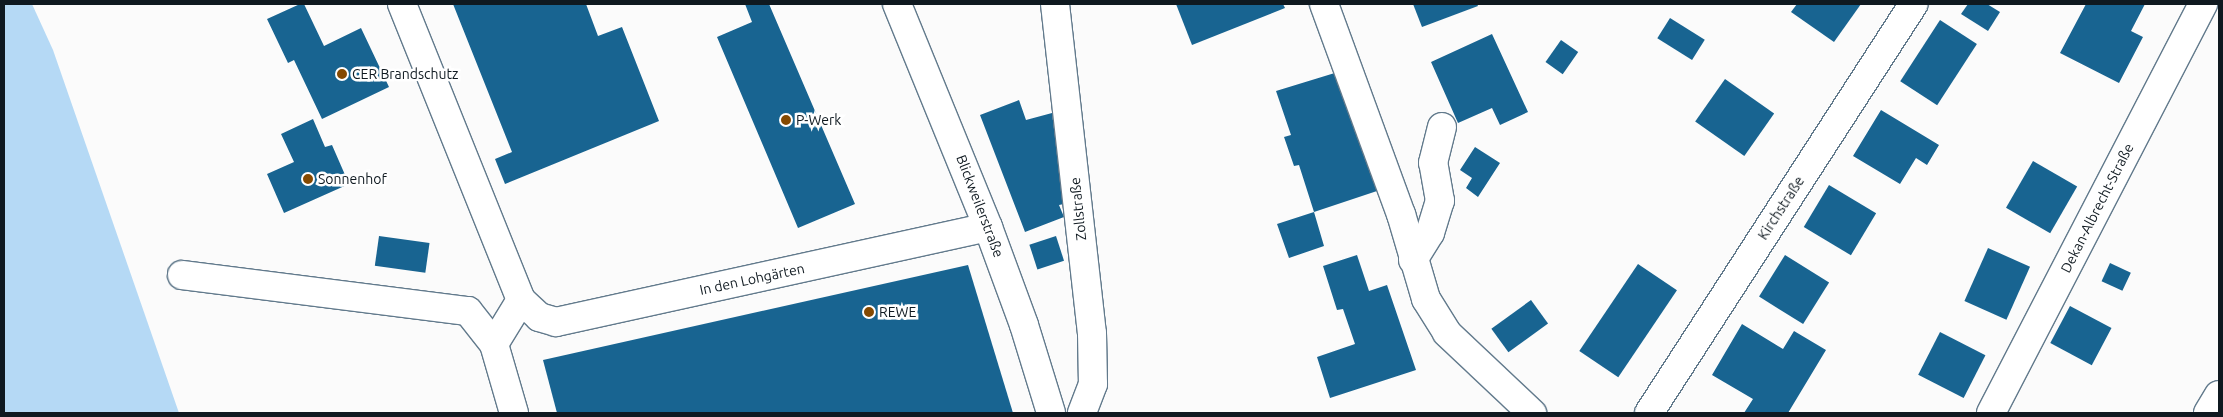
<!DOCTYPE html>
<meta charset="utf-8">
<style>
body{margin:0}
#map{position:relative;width:2223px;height:417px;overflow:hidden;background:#fbfbfb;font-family:Ubuntu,sans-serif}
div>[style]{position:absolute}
.green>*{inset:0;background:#b5d9f5}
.building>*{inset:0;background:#186491;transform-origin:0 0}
.roads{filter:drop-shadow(1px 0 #627a8c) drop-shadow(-1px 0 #627a8c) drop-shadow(0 1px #627a8c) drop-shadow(0 -1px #627a8c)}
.minor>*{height:28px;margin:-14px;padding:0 14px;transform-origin:14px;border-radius:14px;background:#fff}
.major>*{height:28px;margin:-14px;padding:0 14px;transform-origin:14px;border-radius:14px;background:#fff}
.dots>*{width:14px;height:14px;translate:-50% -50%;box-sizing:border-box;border:2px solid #fff;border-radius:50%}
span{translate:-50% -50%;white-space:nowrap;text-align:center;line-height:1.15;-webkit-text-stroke:5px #fff;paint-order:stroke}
.poi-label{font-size:14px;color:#0f1920}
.left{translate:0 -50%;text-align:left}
.street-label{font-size:14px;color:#0f1920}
.frame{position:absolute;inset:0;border:5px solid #0f1920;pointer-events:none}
</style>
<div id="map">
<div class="green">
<div style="clip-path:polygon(4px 4px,32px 4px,53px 50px,179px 413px,4px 413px)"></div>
</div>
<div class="building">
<div style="clip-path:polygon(300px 4px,304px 4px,324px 46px,361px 28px,389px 87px,322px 119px,294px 60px,288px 63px,267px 19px)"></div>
<div style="clip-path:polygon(453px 4px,586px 4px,598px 36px,622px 27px,659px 121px,505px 184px,495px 159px,512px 152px)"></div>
<div style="clip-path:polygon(745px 4px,769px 4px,855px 204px,798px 228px,717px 37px,752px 22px)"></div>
<div style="clip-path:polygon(1176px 4px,1283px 4px,1285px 8px,1192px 45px)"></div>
<div style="clip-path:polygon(1413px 4px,1477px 4px,1478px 6px,1422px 27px)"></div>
<div style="clip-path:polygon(1797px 4px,1861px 4px,1834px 42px,1791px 12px)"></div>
<div style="clip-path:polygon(1968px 4px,1987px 4px,2000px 12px,1988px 31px,1961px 14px)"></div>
<div style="clip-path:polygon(2086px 4px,2145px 4px,2131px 31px,2143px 37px,2119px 83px,2060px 53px)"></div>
<div style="left:1670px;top:18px;width:41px;height:24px;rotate:32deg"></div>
<div style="left:1940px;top:20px;width:44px;height:73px;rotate:33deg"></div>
<div style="clip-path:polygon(1492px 34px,1528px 112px,1500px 125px,1492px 108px,1458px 123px,1431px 62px)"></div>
<div style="left:1561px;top:40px;width:21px;height:27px;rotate:35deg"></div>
<div style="clip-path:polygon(1338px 72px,1377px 191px,1314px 212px,1324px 246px,1289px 258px,1277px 224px,1314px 212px,1299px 165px,1294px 166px,1284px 137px,1291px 135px,1276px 91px)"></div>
<div style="left:1725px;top:79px;width:60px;height:52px;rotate:35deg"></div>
<div style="clip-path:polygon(1019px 100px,1026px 120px,1052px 113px,1064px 204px,1059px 205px,1064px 217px,1025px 232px,980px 115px)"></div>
<div style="clip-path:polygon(1881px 110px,1939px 145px,1927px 165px,1916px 158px,1900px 184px,1853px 156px)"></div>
<div style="clip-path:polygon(313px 119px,325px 147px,332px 145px,349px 184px,284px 213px,267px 174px,294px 162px,281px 134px)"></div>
<div style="clip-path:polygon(1475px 147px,1500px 163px,1478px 197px,1466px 188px,1472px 178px,1460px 170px)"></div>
<div style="left:2033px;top:161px;width:51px;height:54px;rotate:30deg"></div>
<div style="left:1829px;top:185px;width:55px;height:49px;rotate:31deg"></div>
<div style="left:379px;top:236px;width:51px;height:30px;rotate:8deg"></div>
<div style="left:1056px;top:236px;width:26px;height:28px;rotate:72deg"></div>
<div style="left:1988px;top:248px;width:46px;height:58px;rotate:24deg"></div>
<div style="clip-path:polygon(1357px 255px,1369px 291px,1387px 285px,1416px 370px,1330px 398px,1317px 357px,1355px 344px,1343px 309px,1337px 310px,1323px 266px)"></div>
<div style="left:1785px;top:255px;width:52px;height:49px;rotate:32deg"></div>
<div style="left:2110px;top:263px;width:23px;height:20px;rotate:25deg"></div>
<div style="left:1638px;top:264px;width:47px;height:105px;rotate:34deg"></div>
<div style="clip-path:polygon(968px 265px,1013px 413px,557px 413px,543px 360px)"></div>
<div style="left:1531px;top:300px;width:29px;height:49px;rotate:54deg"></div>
<div style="left:2070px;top:306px;width:47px;height:42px;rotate:28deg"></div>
<div style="clip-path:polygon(1742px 324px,1783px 349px,1794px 331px,1826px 350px,1788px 413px,1744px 413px,1753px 399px,1712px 375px)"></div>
<div style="left:1940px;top:332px;width:51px;height:48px;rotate:27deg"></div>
</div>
<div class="roads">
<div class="minor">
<div style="left:402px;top:4px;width:319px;rotate:68.1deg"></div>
<div style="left:521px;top:300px;width:25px;rotate:43deg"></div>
<div style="left:539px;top:317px;width:18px;rotate:16deg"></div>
<div style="left:556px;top:322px;width:442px;rotate:-12.4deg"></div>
<div style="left:897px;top:4px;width:241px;rotate:67.8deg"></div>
<div style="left:988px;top:227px;width:104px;rotate:69.8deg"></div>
<div style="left:1024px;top:325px;width:92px;rotate:72.9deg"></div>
<div style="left:1055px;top:4px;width:331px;rotate:83.6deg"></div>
<div style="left:1092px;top:333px;width:51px;rotate:88.9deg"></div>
<div style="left:1093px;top:384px;width:31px;rotate:111deg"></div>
<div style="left:1324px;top:4px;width:224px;rotate:69.9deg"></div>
<div style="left:1401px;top:214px;width:89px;rotate:73.6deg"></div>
<div style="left:1426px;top:299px;width:40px;rotate:58deg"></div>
<div style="left:1447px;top:333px;width:117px;rotate:43.3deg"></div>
<div style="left:1413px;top:260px;width:32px;rotate:-58deg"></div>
<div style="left:1430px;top:233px;width:34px;rotate:-73deg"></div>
<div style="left:1440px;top:201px;width:39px;rotate:-100deg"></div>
<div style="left:1433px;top:163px;width:37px;rotate:-76deg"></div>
<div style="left:182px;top:275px;width:288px;rotate:7.2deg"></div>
<div style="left:468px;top:311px;width:42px;rotate:51.8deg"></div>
<div style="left:514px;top:413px;width:72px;rotate:-106.2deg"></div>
<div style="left:494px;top:344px;width:52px;rotate:-58.5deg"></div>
<div style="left:1649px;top:413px;width:487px;rotate:-57.1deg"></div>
<div style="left:1991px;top:413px;width:461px;rotate:-62.6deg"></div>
</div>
<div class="major">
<div style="left:2208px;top:413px;width:21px;rotate:-59deg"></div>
</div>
</div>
<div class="dots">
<div style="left:342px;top:74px;background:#844901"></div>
<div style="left:786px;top:120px;background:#844901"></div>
<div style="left:308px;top:179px;background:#844901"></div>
<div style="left:869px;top:312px;background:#844901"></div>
</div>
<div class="poi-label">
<span class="left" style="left:352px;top:74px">CER Brandschutz</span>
<span class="left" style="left:796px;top:120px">P-Werk</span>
<span class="left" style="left:318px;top:179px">Sonnenhof</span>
<span class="left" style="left:879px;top:312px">REWE</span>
</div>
<div class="street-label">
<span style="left:980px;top:206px;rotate:69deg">Blickweilerstraße</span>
<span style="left:1781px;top:208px;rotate:-57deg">Kirchstraße</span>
<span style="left:2097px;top:208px;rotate:-63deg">Dekan-Albrecht-Straße</span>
<span style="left:1078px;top:209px;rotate:-96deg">Zollstraße</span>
<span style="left:752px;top:279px;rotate:-12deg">In den Lohgärten</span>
</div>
<div class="frame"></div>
</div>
